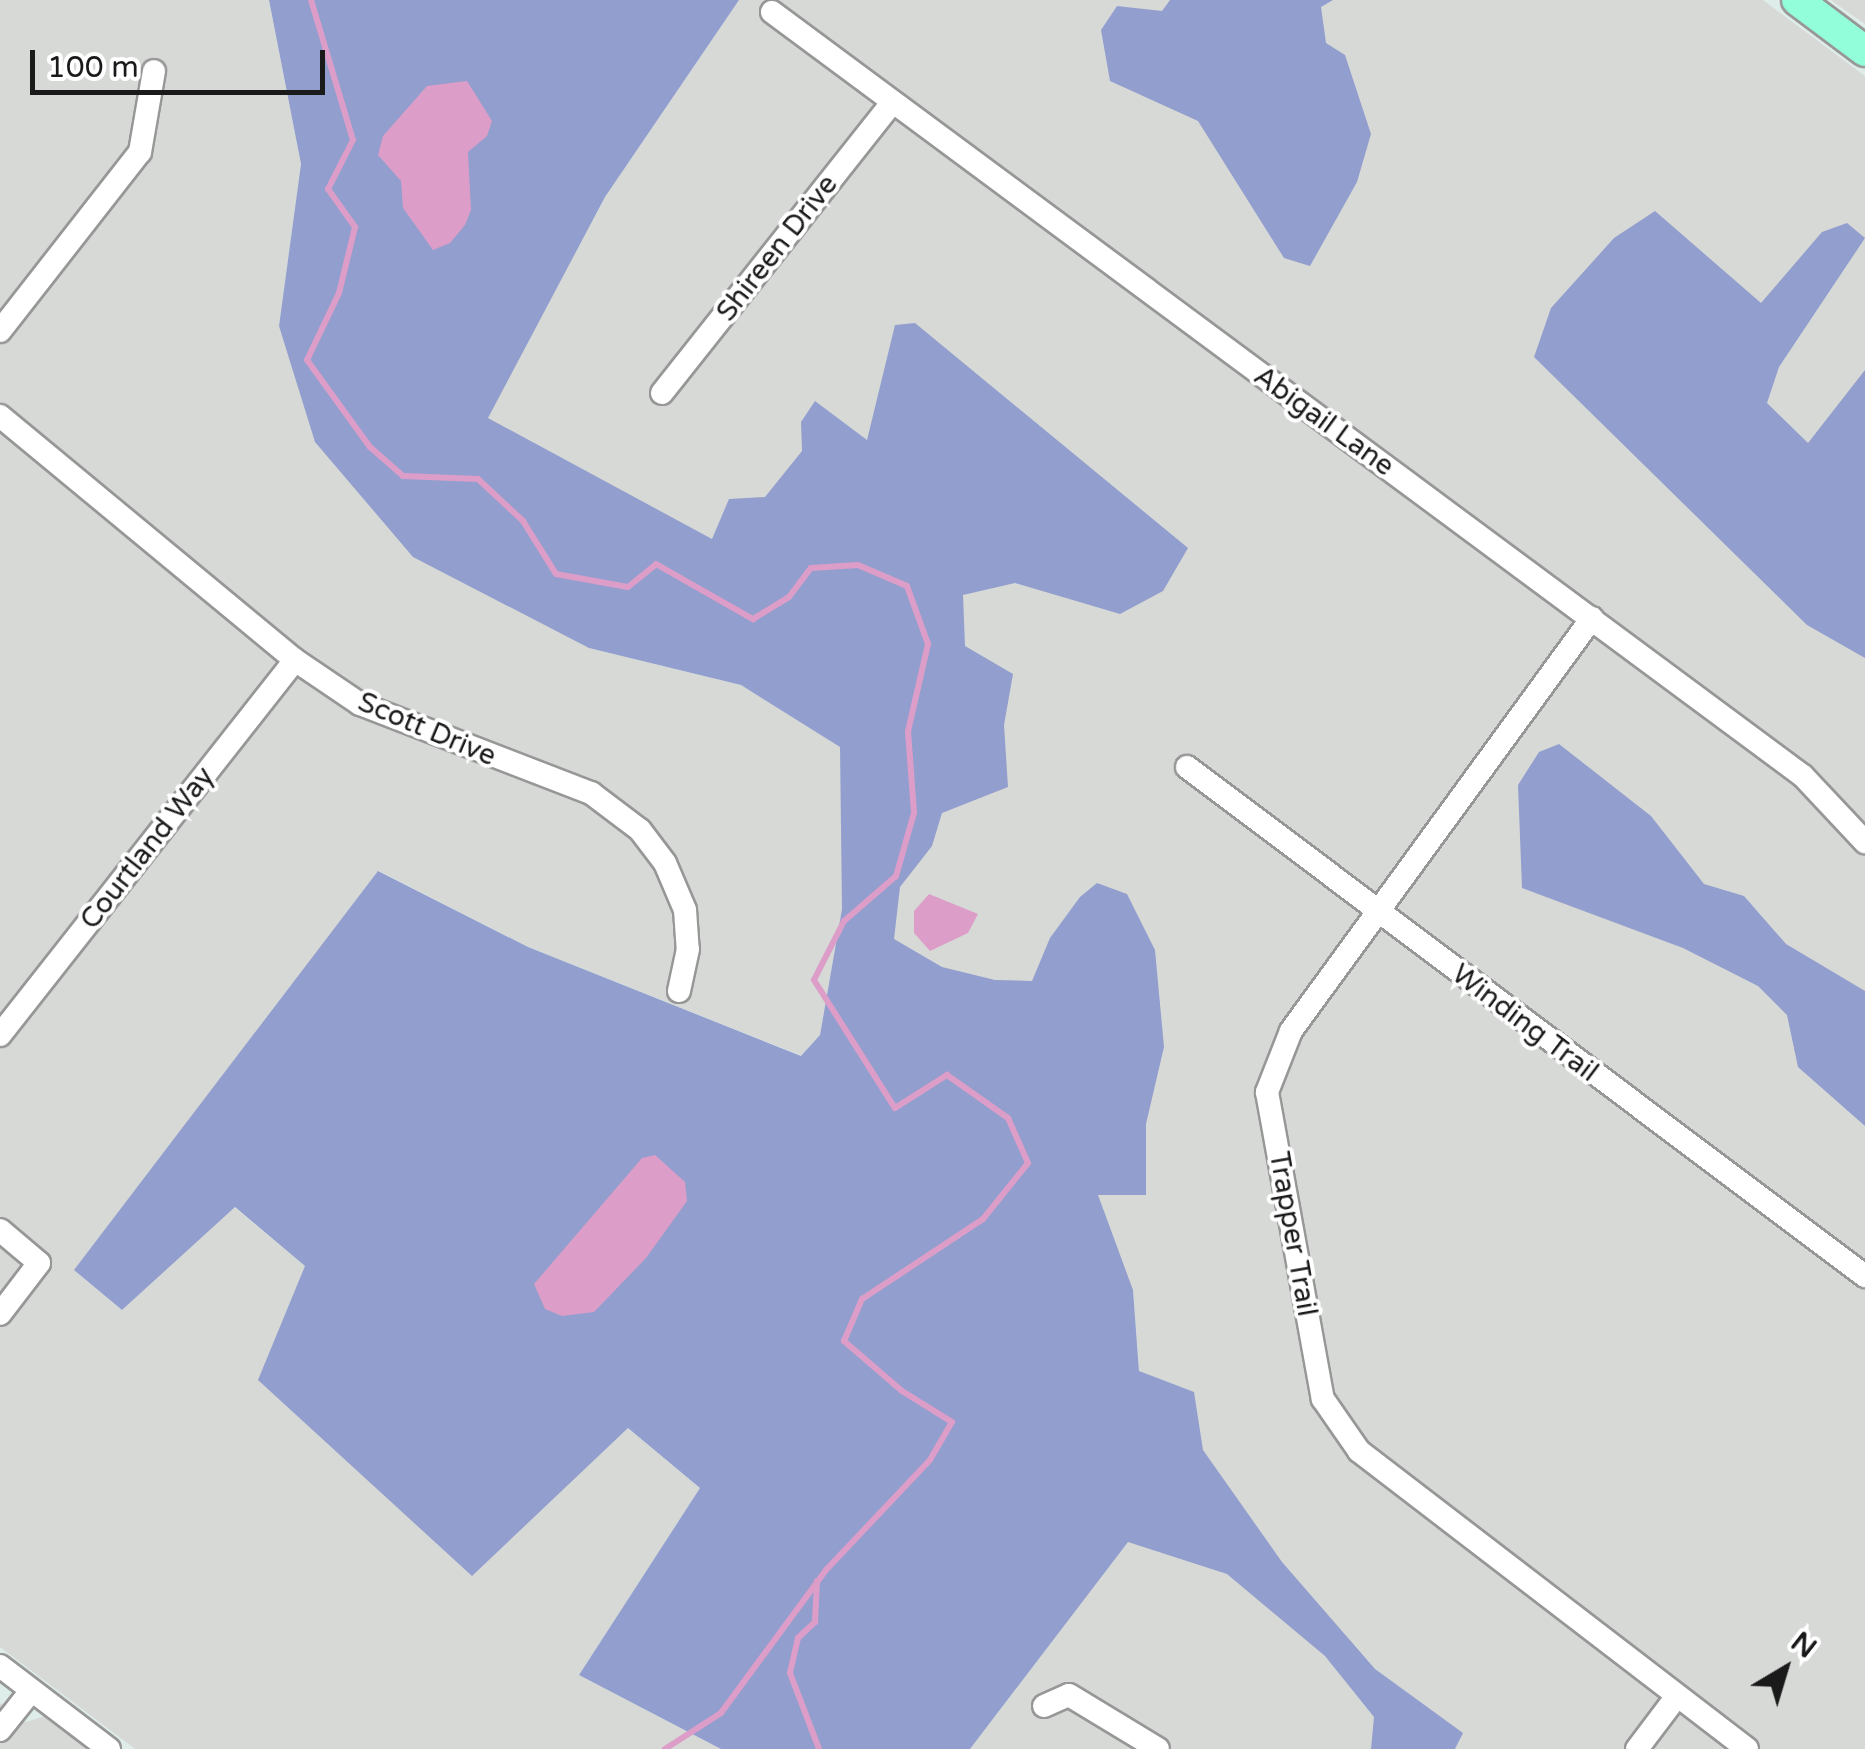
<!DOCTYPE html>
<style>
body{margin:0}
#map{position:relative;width:1865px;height:1749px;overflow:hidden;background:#dfedea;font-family:"Varela Round",sans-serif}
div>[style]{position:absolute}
.residential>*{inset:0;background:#d7d9d7}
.forest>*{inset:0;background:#929ecd}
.water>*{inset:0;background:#dc9ec8}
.stream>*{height:6px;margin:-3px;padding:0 3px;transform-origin:3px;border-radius:3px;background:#dc9ec8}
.roads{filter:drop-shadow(2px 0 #979797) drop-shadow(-2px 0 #979797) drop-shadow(0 2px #979797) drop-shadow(0 -2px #979797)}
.minor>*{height:22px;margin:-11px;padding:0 11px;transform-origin:11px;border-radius:11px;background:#fff}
.major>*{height:30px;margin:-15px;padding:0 15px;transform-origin:15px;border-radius:15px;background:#93feda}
span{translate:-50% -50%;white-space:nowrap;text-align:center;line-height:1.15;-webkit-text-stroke:8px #fff;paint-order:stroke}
.street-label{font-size:28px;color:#1a1a1a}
.north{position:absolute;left:1735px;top:1619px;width:100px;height:100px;-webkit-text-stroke:8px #fff;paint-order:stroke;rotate:38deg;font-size:28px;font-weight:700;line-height:40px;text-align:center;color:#1a1a1a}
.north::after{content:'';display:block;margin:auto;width:35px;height:45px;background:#1a1a1a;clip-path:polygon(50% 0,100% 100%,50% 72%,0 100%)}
.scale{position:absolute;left:30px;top:50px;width:295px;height:45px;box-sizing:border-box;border:5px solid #1a1a1a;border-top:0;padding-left:12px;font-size:30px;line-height:35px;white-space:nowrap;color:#1a1a1a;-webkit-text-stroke:8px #fff;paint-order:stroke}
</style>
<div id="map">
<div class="residential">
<div style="clip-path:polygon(0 0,269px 0,301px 164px,279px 326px,589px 648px,741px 685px,842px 748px,744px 557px,487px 418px,605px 197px,739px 0,1763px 0,1865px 76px,1865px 1749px,970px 1749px,1150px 1512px,1133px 1290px,842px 910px,820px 1035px,802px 1056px,528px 947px,379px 871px,75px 1271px,122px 1310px,234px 1207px,305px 1266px,628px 1428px,700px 1488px,579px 1675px,721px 1749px,135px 1749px,0 1647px)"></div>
<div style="clip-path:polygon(1831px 0,1865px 0,1865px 24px,1836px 4px)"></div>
<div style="clip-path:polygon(0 1703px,26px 1722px,48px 1715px,94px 1749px,0 1749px)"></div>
</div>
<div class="forest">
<div style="clip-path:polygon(269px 0,739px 0,605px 197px,488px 418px,712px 539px,729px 499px,765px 497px,802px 451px,801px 422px,815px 401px,867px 440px,895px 325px,915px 323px,1188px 548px,1163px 591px,1120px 614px,1015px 583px,963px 595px,965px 646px,1013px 674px,1004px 725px,1008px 787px,942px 813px,932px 846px,900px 887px,894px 939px,942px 967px,995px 980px,1032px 981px,1050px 938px,1080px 897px,1097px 883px,1127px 894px,1155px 950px,1164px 1047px,1146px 1124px,1146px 1195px,1098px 1195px,1133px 1290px,1139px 1371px,1194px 1392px,1203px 1450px,1282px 1562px,1375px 1669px,1463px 1733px,1455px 1749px,1371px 1749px,1374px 1717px,1325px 1656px,1227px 1574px,1128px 1542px,970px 1749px,721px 1749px,579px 1675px,700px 1488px,628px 1428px,472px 1576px,258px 1380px,305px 1266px,235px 1207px,122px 1310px,74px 1270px,378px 871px,528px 947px,801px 1056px,820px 1035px,842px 909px,840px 747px,741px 685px,589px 648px,413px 557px,315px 442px,279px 326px,301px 164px)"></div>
<div style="clip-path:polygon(1170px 0,1333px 0,1321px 7px,1326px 43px,1345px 55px,1371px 134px,1357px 182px,1310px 266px,1284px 258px,1198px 121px,1110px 81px,1101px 30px,1117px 6px,1162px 11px)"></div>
<div style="clip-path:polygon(1655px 211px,1761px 303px,1822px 232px,1847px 223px,1865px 238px,1779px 367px,1767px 403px,1808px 443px,1865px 370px,1865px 658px,1807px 625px,1534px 357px,1551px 308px,1614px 238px)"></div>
<div style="clip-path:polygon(1559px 744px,1651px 816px,1704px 884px,1744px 896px,1786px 944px,1865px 991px,1865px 1126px,1798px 1067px,1787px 1015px,1758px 986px,1683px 948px,1522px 888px,1518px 785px,1539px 752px)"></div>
</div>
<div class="water">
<div style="clip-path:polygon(467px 81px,492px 121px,487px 136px,468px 152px,471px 210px,465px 225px,450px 243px,433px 250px,403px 208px,401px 181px,378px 155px,383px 136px,427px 86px)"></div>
<div style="clip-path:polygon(929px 894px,978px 914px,968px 933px,930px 951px,914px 933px,914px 911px)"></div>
<div style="clip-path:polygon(655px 1155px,685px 1182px,687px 1201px,646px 1258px,594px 1312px,562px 1316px,545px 1309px,534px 1284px,642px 1158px)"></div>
</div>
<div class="stream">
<div style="left:311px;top:0;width:146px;rotate:73.3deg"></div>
<div style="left:353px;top:140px;width:55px;rotate:117deg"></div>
<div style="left:328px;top:189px;width:47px;rotate:54.6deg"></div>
<div style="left:355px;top:227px;width:68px;rotate:103.6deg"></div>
<div style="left:339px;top:293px;width:74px;rotate:115.5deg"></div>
<div style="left:307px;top:360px;width:107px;rotate:54.1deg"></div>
<div style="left:370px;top:447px;width:44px;rotate:41.3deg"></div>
<div style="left:403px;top:476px;width:75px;rotate:2.3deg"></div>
<div style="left:478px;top:479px;width:62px;rotate:43deg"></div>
<div style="left:523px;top:521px;width:62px;rotate:58.1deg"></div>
<div style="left:556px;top:574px;width:73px;rotate:10.2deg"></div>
<div style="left:628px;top:587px;width:36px;rotate:-39deg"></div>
<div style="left:656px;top:564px;width:112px;rotate:29.6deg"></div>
<div style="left:753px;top:619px;width:42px;rotate:-31.4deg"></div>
<div style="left:789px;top:597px;width:36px;rotate:-53deg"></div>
<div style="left:811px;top:568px;width:47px;rotate:-3.7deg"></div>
<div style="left:858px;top:565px;width:53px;rotate:23.2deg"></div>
<div style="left:907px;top:586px;width:62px;rotate:70.1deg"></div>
<div style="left:928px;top:644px;width:89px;rotate:102.9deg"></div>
<div style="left:908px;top:731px;width:82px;rotate:85.8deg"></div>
<div style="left:914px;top:813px;width:66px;rotate:105.9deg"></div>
<div style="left:896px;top:876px;width:69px;rotate:139.1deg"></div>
<div style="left:844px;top:921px;width:66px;rotate:117deg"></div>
<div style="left:814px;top:980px;width:151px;rotate:57.7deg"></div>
<div style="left:895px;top:1108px;width:62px;rotate:-32.4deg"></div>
<div style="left:947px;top:1075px;width:75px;rotate:35.2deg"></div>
<div style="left:1008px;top:1118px;width:49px;rotate:66deg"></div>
<div style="left:1028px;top:1163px;width:72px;rotate:128.8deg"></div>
<div style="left:983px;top:1219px;width:145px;rotate:146.5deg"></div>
<div style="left:862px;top:1299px;width:46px;rotate:113.2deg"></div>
<div style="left:844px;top:1341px;width:77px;rotate:40.8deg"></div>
<div style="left:902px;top:1391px;width:59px;rotate:31.8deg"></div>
<div style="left:952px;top:1422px;width:44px;rotate:120.1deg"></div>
<div style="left:930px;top:1460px;width:151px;rotate:133.4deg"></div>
<div style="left:826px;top:1570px;width:177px;rotate:126.3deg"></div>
<div style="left:721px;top:1713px;width:67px;rotate:147.3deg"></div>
<div style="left:817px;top:1581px;width:41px;rotate:92.8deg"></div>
<div style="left:815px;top:1622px;width:23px;rotate:137deg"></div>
<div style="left:798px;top:1638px;width:36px;rotate:103deg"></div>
<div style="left:790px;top:1673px;width:81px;rotate:69.1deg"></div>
</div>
<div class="roads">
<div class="minor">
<div style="left:772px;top:12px;width:1283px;rotate:36.54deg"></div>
<div style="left:1803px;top:776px;width:91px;rotate:46.8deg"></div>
<div style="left:0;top:331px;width:227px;rotate:-52deg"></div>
<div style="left:140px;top:152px;width:82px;rotate:-80.2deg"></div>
<div style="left:662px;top:393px;width:370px;rotate:-51.6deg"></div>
<div style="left:0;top:416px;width:383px;rotate:39.6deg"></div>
<div style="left:295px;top:660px;width:78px;rotate:34.1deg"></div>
<div style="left:360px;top:704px;width:248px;rotate:21.1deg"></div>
<div style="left:591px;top:793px;width:61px;rotate:37.1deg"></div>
<div style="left:640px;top:830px;width:41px;rotate:52.9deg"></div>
<div style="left:665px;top:863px;width:51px;rotate:66.9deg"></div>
<div style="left:685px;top:910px;width:39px;rotate:86deg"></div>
<div style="left:688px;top:949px;width:43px;rotate:102.1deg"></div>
<div style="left:1592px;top:618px;width:511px;rotate:126.09deg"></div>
<div style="left:1291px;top:1031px;width:66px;rotate:111.5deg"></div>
<div style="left:1267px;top:1092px;width:312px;rotate:79.7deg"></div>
<div style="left:1323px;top:1399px;width:63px;rotate:55.3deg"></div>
<div style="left:1359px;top:1451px;width:489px;rotate:37.5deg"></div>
<div style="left:1187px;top:767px;width:848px;rotate:36.9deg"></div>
<div style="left:0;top:1035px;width:477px;rotate:-51.8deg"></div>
<div style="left:0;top:1230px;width:51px;rotate:40.2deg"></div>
<div style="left:39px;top:1263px;width:64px;rotate:127.4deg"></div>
<div style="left:0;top:1666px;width:137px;rotate:37.3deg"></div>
<div style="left:1044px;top:1706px;width:27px;rotate:-24deg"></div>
<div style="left:1069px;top:1695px;width:104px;rotate:31.2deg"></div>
<div style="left:0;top:1730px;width:50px;rotate:-51.5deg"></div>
<div style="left:1637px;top:1749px;width:66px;rotate:-53deg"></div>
</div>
<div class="major">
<div style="left:1797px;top:0;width:85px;rotate:36.9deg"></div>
</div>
</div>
<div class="street-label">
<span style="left:777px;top:248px;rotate:-52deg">Shireen Drive</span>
<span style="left:1324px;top:421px;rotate:36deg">Abigail Lane</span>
<span style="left:427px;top:729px;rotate:23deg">Scott Drive</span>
<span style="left:147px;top:848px;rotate:-52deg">Courtland Way</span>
<span style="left:1525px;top:1023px;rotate:37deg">Winding Trail</span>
<span style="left:1293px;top:1234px;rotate:80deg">Trapper Trail</span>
</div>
<div class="north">N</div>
<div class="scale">100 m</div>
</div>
